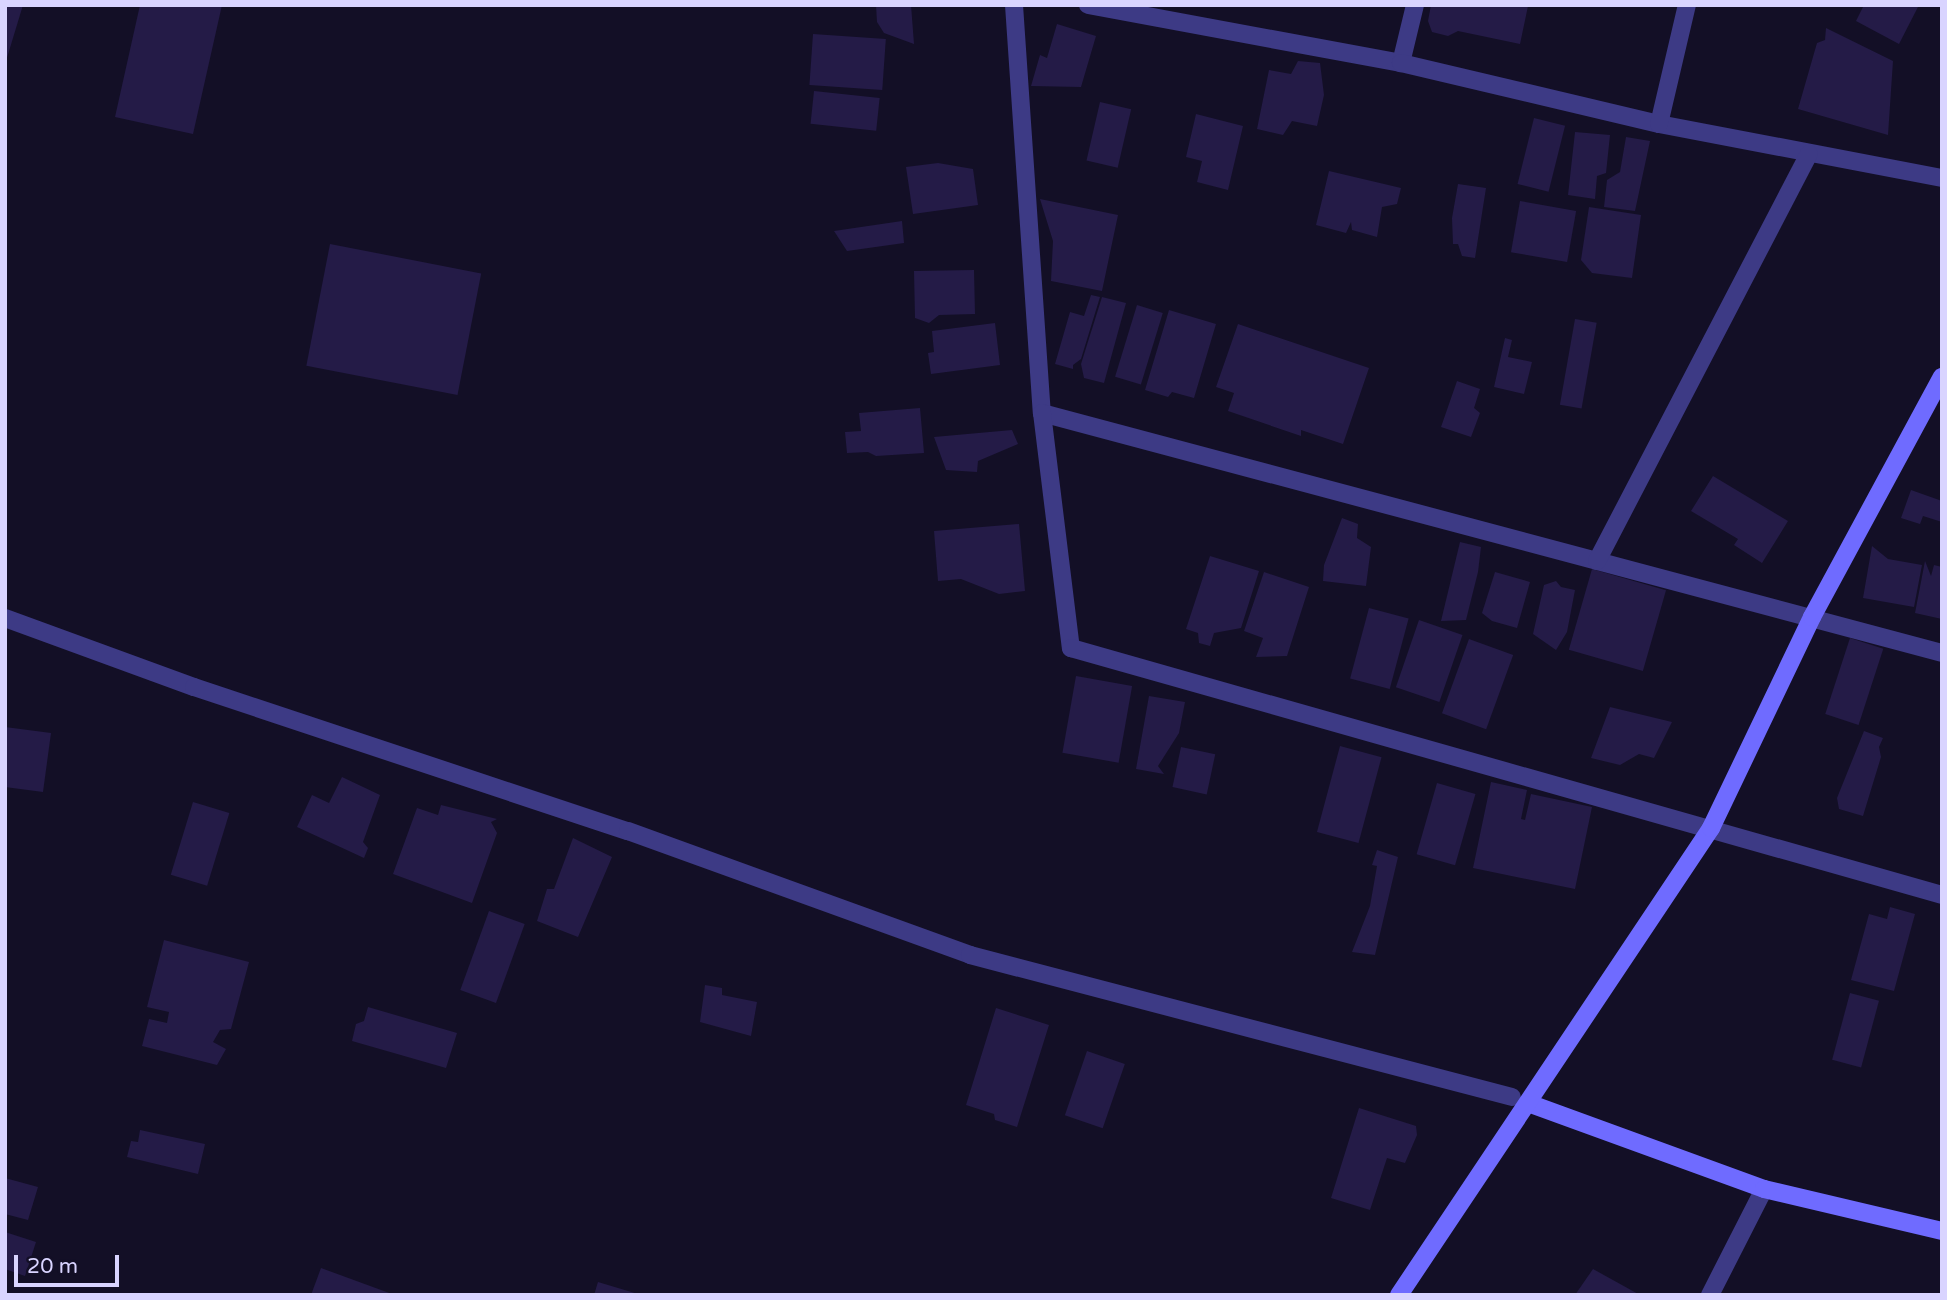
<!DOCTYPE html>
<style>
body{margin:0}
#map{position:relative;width:1947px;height:1300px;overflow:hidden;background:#130f26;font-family:"Varela Round",sans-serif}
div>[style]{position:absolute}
.building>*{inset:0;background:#241b47;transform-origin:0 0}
.street>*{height:18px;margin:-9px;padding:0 9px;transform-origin:9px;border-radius:9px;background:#3d3a85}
.secondary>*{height:18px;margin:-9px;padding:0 9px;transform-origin:9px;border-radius:9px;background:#6f6bff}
span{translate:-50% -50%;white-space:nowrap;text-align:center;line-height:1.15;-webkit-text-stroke:5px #130f26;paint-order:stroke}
.frame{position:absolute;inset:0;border:7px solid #d9d4ff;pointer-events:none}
.scale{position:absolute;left:14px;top:1255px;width:105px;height:32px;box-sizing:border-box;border:4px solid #d9d4ff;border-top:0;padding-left:9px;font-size:21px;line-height:24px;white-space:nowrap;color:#d9d4ff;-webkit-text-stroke:5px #130f26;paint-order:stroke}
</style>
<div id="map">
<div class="building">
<div style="clip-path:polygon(5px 5px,23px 5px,6px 61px,5px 61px)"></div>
<div style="clip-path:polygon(140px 5px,222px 5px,193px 134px,115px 117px)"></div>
<div style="clip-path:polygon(876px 5px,911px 5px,914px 44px,884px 33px,877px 22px)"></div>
<div style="clip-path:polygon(1431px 5px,1528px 6px,1520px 44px,1458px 31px,1448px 36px,1432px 32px,1428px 21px)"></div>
<div style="clip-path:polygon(1864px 5px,1919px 5px,1899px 44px,1856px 21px)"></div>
<div style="clip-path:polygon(1057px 24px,1096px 36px,1081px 87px,1031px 86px,1040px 55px,1047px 58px)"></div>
<div style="clip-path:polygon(1826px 28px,1893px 61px,1888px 135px,1798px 109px,1817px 43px,1825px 40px)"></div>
<div style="left:813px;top:34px;width:73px;height:51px;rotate:4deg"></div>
<div style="clip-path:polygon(1298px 61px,1320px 63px,1324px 95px,1317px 126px,1292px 121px,1283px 135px,1257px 129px,1269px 70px,1291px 74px)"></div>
<div style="left:814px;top:91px;width:66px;height:33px;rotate:6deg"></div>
<div style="left:1100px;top:102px;width:32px;height:60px;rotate:13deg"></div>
<div style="clip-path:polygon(1196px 114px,1243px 126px,1228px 190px,1197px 182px,1202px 161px,1186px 157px)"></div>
<div style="left:1534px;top:118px;width:32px;height:68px;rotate:14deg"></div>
<div style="clip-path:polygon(1575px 132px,1610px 135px,1606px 173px,1597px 176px,1595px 199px,1568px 195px)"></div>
<div style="clip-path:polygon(1626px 137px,1650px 141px,1635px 211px,1604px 207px,1607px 180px,1620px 172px)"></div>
<div style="clip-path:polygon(938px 163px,973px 169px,978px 205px,913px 214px,906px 167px)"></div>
<div style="clip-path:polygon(1329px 171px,1401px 188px,1397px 204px,1382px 207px,1377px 237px,1352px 230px,1351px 222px,1346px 233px,1316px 225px)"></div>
<div style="clip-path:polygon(1458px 184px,1486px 188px,1475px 258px,1462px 256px,1458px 244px,1453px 244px,1452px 218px)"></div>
<div style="clip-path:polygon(1040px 199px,1118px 215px,1102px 291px,1051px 281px,1053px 241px)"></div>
<div style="left:1520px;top:201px;width:57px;height:52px;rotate:10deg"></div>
<div style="clip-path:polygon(1589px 207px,1641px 215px,1632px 278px,1592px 273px,1581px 260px)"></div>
<div style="clip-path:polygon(902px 221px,904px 243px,847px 251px,834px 231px)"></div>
<div style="left:330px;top:244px;width:154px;height:124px;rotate:11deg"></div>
<div style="clip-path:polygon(974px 270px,975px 314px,939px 315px,929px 323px,915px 318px,914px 271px)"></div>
<div style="clip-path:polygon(1091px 295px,1100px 297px,1081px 359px,1073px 365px,1073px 369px,1055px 364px,1070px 312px,1084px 316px)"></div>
<div style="clip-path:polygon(1102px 297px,1126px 303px,1104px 383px,1084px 378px,1081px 364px)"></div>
<div style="left:1137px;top:305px;width:27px;height:75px;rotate:17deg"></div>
<div style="clip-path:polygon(1169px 310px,1216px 324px,1194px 398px,1172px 392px,1168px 397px,1145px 390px)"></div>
<div style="left:1575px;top:319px;width:22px;height:87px;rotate:10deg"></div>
<div style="clip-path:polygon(995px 323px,1000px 365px,931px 374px,928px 353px,934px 352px,932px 331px)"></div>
<div style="clip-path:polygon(1238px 324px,1369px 368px,1343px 444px,1301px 430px,1301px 436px,1228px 411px,1234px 393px,1216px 387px)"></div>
<div style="clip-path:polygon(1505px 338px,1512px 340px,1508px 357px,1532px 362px,1524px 394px,1494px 387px)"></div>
<div style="clip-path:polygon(1457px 381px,1480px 389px,1474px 408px,1480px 413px,1471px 437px,1441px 427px)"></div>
<div style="clip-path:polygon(920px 408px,924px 453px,876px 456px,868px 452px,847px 453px,845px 432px,861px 431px,859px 413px)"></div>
<div style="clip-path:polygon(1012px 430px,1018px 444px,978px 461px,977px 472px,946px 470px,934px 437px)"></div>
<div style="clip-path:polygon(1713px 476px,1788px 521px,1762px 563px,1734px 545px,1738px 539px,1691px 511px)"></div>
<div style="clip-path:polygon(1911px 490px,1942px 501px,1942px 522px,1923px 516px,1920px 524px,1901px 518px)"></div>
<div style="clip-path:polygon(1342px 518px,1358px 524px,1357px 538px,1371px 547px,1366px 586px,1323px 581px,1324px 565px)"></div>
<div style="clip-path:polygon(1019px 524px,1025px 591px,999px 594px,961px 579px,938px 581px,934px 531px)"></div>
<div style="clip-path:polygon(1460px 542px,1481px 547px,1478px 572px,1466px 620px,1441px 621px)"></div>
<div style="clip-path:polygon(1872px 546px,1888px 559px,1922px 565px,1914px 607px,1863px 598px)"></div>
<div style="clip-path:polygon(1210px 556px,1259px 571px,1241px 628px,1214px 633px,1210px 646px,1199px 643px,1198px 633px,1186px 629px)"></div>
<div style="clip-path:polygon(1925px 561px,1931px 576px,1934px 565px,1942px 567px,1942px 619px,1915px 613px)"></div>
<div style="left:1592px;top:569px;width:77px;height:84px;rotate:16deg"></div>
<div style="clip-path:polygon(1264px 572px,1309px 587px,1287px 656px,1256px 657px,1263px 638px,1244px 631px)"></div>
<div style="clip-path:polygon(1495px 572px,1530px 582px,1517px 628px,1492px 621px,1482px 613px)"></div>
<div style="clip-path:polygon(1556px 581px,1561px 587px,1575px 590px,1567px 632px,1556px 650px,1533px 634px,1544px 585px)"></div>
<div style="left:1369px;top:608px;width:41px;height:73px;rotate:15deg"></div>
<div style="left:1419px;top:620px;width:46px;height:71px;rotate:19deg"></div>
<div style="left:1850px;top:638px;width:35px;height:80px;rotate:18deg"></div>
<div style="left:1469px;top:639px;width:47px;height:79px;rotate:20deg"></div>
<div style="left:1076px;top:676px;width:57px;height:78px;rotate:10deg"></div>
<div style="clip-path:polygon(1149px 696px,1185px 702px,1179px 733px,1158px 766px,1164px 774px,1136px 769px)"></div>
<div style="clip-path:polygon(1610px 707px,1672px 722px,1654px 758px,1639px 754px,1620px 765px,1591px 758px)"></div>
<div style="clip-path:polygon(5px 727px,51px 733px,43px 792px,5px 787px)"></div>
<div style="clip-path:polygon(1864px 731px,1883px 738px,1879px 747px,1881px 757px,1863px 816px,1839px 809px,1837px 798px)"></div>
<div style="left:1340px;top:746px;width:43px;height:89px;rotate:15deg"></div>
<div style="left:1181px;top:747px;width:35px;height:41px;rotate:12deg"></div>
<div style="clip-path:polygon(342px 777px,380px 795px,363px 842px,368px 848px,364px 858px,297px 827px,312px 795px,329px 803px)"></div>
<div style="clip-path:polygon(1491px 782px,1527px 790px,1521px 819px,1525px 820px,1531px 794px,1592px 807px,1575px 889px,1473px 868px)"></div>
<div style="left:1437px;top:783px;width:40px;height:74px;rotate:16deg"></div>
<div style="left:193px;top:802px;width:38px;height:76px;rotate:17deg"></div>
<div style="clip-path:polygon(441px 805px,497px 819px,491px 822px,497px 833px,472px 903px,393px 874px,417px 808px,438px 815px)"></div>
<div style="clip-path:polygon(573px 838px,612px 857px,578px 937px,537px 921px,547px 889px,554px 889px)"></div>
<div style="clip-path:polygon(1377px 850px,1398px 857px,1375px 955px,1352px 952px,1370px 906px,1377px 866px,1372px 865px)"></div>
<div style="clip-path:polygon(1890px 907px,1915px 914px,1894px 991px,1851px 980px,1869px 914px,1887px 919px)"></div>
<div style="left:489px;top:911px;width:38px;height:84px;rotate:20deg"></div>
<div style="clip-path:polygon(164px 940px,249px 962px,231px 1029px,220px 1030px,213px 1042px,226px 1049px,217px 1065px,142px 1046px,149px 1019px,167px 1023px,169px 1012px,147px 1007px)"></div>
<div style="clip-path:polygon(705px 985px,722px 988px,722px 995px,757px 1002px,751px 1036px,700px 1022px)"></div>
<div style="left:1850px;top:993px;width:30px;height:69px;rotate:15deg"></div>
<div style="clip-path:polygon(368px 1007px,457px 1033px,446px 1068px,352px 1041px,356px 1024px,364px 1021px)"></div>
<div style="clip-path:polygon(996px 1008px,1049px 1025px,1017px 1127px,995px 1120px,994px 1114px,966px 1105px)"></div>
<div style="left:1087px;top:1051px;width:40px;height:68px;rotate:19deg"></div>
<div style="clip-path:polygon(1359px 1108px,1416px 1126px,1417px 1135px,1405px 1163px,1387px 1158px,1370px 1210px,1331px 1198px)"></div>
<div style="clip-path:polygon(140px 1130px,205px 1144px,198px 1174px,127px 1157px,131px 1141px,138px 1142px)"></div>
<div style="clip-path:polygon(5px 1178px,38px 1187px,28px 1220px,5px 1214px)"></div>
<div style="clip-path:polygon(5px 1232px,36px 1242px,25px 1276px,5px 1269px)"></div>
<div style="clip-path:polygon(321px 1268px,392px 1294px,392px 1295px,311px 1295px)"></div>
<div style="clip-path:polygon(1593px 1269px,1640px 1295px,1575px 1295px)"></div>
<div style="clip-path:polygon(598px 1282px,638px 1294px,638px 1295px,594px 1295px)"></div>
</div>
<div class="street">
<div style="left:1014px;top:5px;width:409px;rotate:86.1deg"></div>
<div style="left:1042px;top:413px;width:931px;rotate:14.93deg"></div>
<div style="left:1088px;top:5px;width:318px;rotate:10.5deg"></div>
<div style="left:1415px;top:5px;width:60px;rotate:103.6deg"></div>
<div style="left:1401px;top:63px;width:265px;rotate:13.3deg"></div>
<div style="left:1659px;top:124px;width:288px;rotate:10.8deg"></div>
<div style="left:1659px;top:124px;width:122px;rotate:-76.8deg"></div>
<div style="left:1042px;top:413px;width:237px;rotate:83deg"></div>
<div style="left:1071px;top:648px;width:905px;rotate:15.83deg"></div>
<div style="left:1597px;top:561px;width:459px;rotate:-62.5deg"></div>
<div style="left:5px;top:618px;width:201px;rotate:20.1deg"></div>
<div style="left:194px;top:687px;width:457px;rotate:18.4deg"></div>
<div style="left:628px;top:831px;width:364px;rotate:19.9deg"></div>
<div style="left:970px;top:955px;width:560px;rotate:14.68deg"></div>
<div style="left:1710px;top:1295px;width:119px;rotate:-63deg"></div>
</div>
<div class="secondary">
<div style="left:1528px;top:1103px;width:251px;rotate:20deg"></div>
<div style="left:1764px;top:1189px;width:183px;rotate:13.3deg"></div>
<div style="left:1399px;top:1295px;width:562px;rotate:-56.25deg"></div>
<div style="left:1711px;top:828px;width:234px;rotate:-64.4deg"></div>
<div style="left:1812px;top:617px;width:273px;rotate:-61.6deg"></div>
</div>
<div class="frame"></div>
<div class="scale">20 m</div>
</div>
